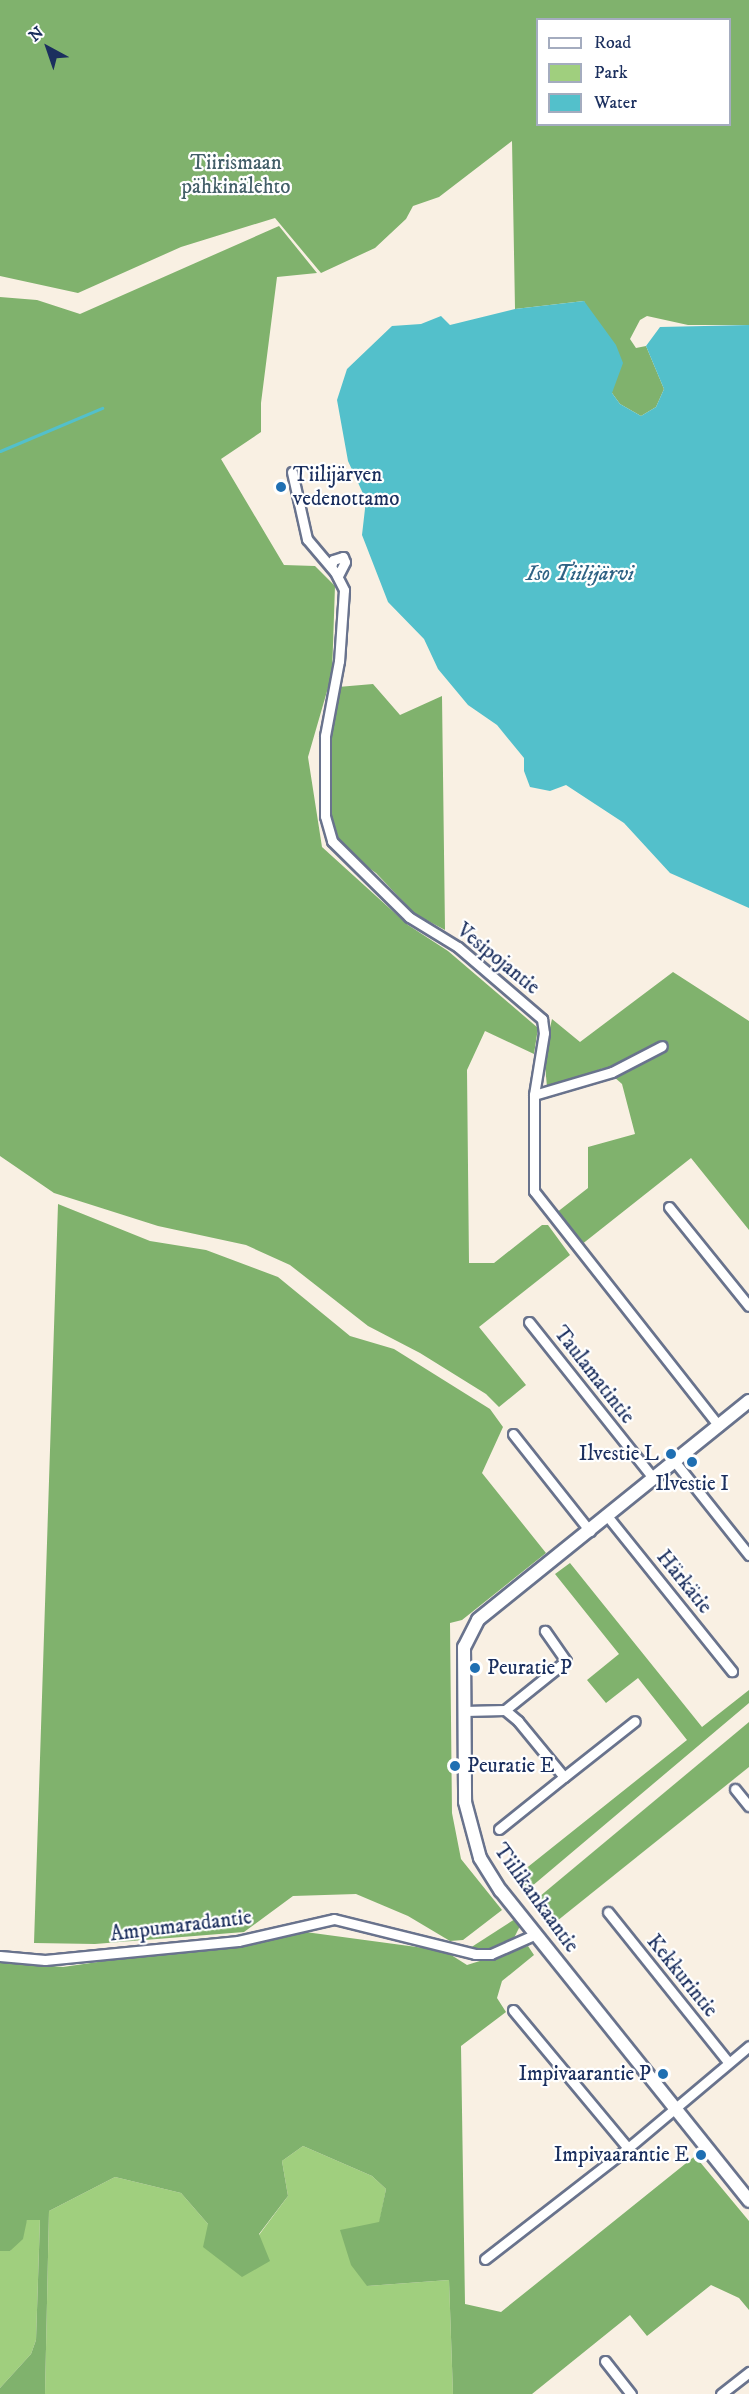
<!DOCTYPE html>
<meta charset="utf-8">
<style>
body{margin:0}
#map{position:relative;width:749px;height:2394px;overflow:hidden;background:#f9f0e3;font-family:"IM FELL DW Pica",serif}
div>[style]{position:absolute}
.green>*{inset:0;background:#a0cf7e}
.forest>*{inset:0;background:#80b26d}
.water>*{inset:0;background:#53c0cb}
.stream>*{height:3px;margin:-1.5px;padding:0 1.5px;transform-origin:1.5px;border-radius:1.5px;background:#53c0cb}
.roads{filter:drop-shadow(2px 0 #69738d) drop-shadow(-2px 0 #69738d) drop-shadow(0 2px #69738d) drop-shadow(0 -2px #69738d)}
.minor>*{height:9px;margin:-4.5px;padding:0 4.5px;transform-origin:4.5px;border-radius:4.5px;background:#fff}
.tertiary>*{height:12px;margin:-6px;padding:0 6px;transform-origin:6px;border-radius:6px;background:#fff}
.dots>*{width:16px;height:16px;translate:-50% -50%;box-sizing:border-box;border:3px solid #fff;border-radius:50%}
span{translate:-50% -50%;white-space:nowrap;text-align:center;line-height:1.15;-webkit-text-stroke:4.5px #fff;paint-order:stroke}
.park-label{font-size:21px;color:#435f68}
.poi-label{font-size:21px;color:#1b2f5e}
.left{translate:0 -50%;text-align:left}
.right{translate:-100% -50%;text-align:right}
.street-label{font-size:21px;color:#1b2f5e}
.water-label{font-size:22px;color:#2f6284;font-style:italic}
.legend{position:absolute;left:536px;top:18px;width:195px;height:108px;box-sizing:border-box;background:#fff;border:2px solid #a4acbf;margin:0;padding:8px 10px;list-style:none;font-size:18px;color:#1b2f5e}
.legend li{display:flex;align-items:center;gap:12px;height:30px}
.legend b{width:30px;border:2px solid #a4acbf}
.north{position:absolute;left:18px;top:18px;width:60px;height:60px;-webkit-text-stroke:4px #fff;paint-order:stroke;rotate:320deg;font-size:16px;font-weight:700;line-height:24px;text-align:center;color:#1b2f5e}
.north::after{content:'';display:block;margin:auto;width:21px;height:27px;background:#1b2f5e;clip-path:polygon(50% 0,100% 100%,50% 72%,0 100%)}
</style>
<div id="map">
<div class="green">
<div style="clip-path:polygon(303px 2146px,372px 2176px,386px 2189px,367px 2286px,449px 2280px,453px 2394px,45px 2394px,49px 2211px,115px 2177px,181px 2193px,208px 2224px,259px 2235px,288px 2196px,282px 2161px)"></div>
<div style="clip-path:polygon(40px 2219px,36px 2340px,31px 2354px,0 2388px,0 2251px,10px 2251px,27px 2220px)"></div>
</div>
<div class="forest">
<div style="clip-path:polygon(evenodd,0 0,749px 0,749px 325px,688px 325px,647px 316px,640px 320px,630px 339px,636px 348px,646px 346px,664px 389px,656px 407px,641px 416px,620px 404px,612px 393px,584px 301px,515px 309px,512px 141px,439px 197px,413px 206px,406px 219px,375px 248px,321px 273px,275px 218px,181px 247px,78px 293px,0 276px,0 0,538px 20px,730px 20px,730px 124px,538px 124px,538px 20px)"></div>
<div style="clip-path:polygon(279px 226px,317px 273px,277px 277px,261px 403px,261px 432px,221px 459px,284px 565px,315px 566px,335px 586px,332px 674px,308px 757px,322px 847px,408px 925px,448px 951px,538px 1028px,534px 1054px,485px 1031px,467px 1070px,469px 1263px,494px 1263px,542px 1225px,548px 1225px,570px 1255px,479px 1327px,526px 1385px,499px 1407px,486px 1394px,420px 1353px,368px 1326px,290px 1265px,246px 1245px,158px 1226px,54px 1193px,0 1156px,0 297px,37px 300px,80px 314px)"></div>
<div style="clip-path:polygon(373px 684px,400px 715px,442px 696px,445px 930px,415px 914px,376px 873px,345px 851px,332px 833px,329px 736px,338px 687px)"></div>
<div style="clip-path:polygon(673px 972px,749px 1021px,749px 1230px,691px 1158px,581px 1245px,556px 1213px,588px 1188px,588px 1147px,635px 1134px,622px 1084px,604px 1068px,547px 1087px,544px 1054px,552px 1019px,580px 1042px)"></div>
<div style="clip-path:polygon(58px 1204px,150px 1241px,206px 1250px,278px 1277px,350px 1336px,394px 1349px,490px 1409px,503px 1427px,482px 1473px,546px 1553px,462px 1620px,450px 1623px,452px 1813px,461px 1859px,502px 1910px,463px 1940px,450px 1941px,408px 1916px,356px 1894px,293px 1896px,244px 1932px,95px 1944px,34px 1943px)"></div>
<div style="clip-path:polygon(570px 1563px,702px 1727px,749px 1690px,749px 1703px,525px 1892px,514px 1878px,687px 1740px,638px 1678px,606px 1703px,587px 1680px,619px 1654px,555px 1574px)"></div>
<div style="clip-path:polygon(749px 1722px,749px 1767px,552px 1925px,533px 1902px)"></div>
<div style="clip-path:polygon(515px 1919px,520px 1926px,514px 1938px,489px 1951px,470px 1948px)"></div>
<div style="clip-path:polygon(298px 1931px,424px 1948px,448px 1953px,467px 1965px,528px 1946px,534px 1955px,502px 1981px,497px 1998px,506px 2012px,461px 2046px,465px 2304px,501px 2312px,695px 2156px,749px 2221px,749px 2310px,739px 2298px,711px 2285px,647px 2336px,630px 2315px,532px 2394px,453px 2394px,449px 2280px,367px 2286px,351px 2265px,340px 2230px,379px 2222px,386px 2189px,372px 2176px,303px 2146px,282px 2161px,288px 2196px,259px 2234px,270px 2261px,242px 2277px,203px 2247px,208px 2224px,181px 2193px,115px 2177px,49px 2211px,45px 2394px,0 2394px,0 2388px,31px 2354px,36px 2340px,40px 2220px,27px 2220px,23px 2239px,10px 2251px,0 2251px,0 1961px,63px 1967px,188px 1949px,237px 1947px)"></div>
</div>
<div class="water">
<div style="clip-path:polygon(584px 301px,616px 345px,623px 363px,612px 393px,620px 404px,641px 416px,656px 407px,664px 389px,646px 346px,660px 327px,749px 325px,749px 908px,670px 873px,624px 823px,566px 785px,550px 791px,530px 787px,524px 771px,524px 758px,497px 725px,468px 705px,438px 669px,424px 639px,388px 602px,362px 535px,366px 500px,348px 461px,337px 400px,347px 369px,392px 326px,421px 324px,441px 316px,450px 325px,515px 309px)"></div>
</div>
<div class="stream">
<div style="left:0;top:451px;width:111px;rotate:-22.9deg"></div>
</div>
<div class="roads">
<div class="minor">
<div style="left:292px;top:472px;width:69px;rotate:77.4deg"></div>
<div style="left:307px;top:539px;width:43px;rotate:49.7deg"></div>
<div style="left:335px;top:572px;width:20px;rotate:63deg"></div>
<div style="left:344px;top:590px;width:71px;rotate:94deg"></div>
<div style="left:339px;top:661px;width:76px;rotate:100.6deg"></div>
<div style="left:325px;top:736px;width:80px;rotate:90deg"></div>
<div style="left:325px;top:816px;width:26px;rotate:74deg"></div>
<div style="left:332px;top:841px;width:108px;rotate:44.6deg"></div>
<div style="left:409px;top:917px;width:57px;rotate:31.5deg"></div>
<div style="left:458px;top:947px;width:111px;rotate:40.6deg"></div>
<div style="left:542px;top:1019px;width:14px;rotate:82deg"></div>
<div style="left:544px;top:1033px;width:63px;rotate:99.2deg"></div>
<div style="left:534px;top:1095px;width:96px;rotate:90deg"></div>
<div style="left:534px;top:1191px;width:299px;rotate:51.8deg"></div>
<div style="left:331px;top:567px;width:7px;rotate:-74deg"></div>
<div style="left:333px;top:560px;width:10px;rotate:-17deg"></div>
<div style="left:343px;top:557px;width:5px;rotate:68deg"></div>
<div style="left:345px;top:562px;width:16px;rotate:117deg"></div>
<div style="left:534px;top:1095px;width:81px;rotate:-16.4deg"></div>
<div style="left:612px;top:1072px;width:56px;rotate:-27.5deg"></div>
<div style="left:669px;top:1207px;width:127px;rotate:51.1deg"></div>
<div style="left:529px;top:1322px;width:201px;rotate:51.5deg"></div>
<div style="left:513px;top:1434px;width:124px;rotate:51.6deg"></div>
<div style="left:675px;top:1462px;width:119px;rotate:51.5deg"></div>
<div style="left:608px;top:1517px;width:198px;rotate:51.2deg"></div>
<div style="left:505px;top:1710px;width:17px;rotate:40deg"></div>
<div style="left:518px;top:1721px;width:72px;rotate:50.6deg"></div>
<div style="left:564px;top:1777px;width:90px;rotate:-38.3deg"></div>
<div style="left:464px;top:1711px;width:41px;rotate:-1.4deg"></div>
<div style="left:505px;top:1710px;width:78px;rotate:-38.8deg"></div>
<div style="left:566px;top:1661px;width:37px;rotate:-125deg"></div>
<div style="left:735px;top:1789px;width:22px;rotate:51deg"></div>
<div style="left:499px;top:1829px;width:83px;rotate:-38.7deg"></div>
<div style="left:608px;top:1912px;width:192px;rotate:51.3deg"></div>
<div style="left:0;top:1956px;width:45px;rotate:5.1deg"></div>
<div style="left:45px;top:1960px;width:194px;rotate:-5.6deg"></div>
<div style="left:238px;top:1941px;width:98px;rotate:-12.9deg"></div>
<div style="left:334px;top:1919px;width:145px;rotate:13.9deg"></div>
<div style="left:475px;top:1954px;width:16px"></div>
<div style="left:491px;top:1954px;width:49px;rotate:-24deg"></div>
<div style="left:513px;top:2010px;width:180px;rotate:50.2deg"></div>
<div style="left:485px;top:2259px;width:181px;rotate:-37.8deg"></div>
<div style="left:628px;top:2148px;width:158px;rotate:-40.1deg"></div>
<div style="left:605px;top:2361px;width:42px;rotate:51.8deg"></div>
<div style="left:721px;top:2394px;width:36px;rotate:-38deg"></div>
</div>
<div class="tertiary">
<div style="left:749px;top:1401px;width:348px;rotate:141.1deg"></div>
<div style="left:478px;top:1620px;width:30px;rotate:117deg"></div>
<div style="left:464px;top:1647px;width:155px;rotate:89.6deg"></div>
<div style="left:465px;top:1802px;width:58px;rotate:75deg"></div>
<div style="left:480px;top:1858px;width:39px;rotate:58deg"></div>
<div style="left:501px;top:1891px;width:397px;rotate:51.3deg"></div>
</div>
</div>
<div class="dots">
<div style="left:281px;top:487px;background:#1f6fb2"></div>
<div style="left:671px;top:1454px;background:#1f6fb2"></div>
<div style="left:692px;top:1462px;background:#1f6fb2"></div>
<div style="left:475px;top:1668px;background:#1f6fb2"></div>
<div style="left:455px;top:1766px;background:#1f6fb2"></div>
<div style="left:663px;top:2074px;background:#1f6fb2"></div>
<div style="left:701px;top:2155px;background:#1f6fb2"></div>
</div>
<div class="park-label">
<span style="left:236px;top:175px">Tiirismaan<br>pähkinälehto</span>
</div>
<div class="poi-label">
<span class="left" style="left:293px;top:487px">Tiilijärven<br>vedenottamo</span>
<span class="right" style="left:659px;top:1454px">Ilvestie L</span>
<span style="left:692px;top:1484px">Ilvestie I</span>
<span class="left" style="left:487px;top:1668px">Peuratie P</span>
<span class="left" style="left:467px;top:1766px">Peuratie E</span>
<span class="right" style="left:651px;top:2074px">Impivaarantie P</span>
<span class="right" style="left:689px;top:2155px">Impivaarantie E</span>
</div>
<div class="street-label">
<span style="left:498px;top:959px;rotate:39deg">Vesipojantie</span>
<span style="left:594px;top:1375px;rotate:52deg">Taulamatintie</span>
<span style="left:684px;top:1582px;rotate:51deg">Härkätie</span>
<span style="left:536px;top:1898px;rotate:54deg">Tiilikankaantie</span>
<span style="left:181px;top:1926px;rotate:-7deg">Ampumaradantie</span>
<span style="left:682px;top:1976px;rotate:51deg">Kekkurintie</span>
</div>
<div class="water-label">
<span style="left:580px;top:574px">Iso Tiilijärvi</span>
</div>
<ul class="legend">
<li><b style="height:8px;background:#fff"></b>Road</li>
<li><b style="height:16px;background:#a0cf7e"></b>Park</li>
<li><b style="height:16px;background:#53c0cb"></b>Water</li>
</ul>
<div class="north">N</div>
</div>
